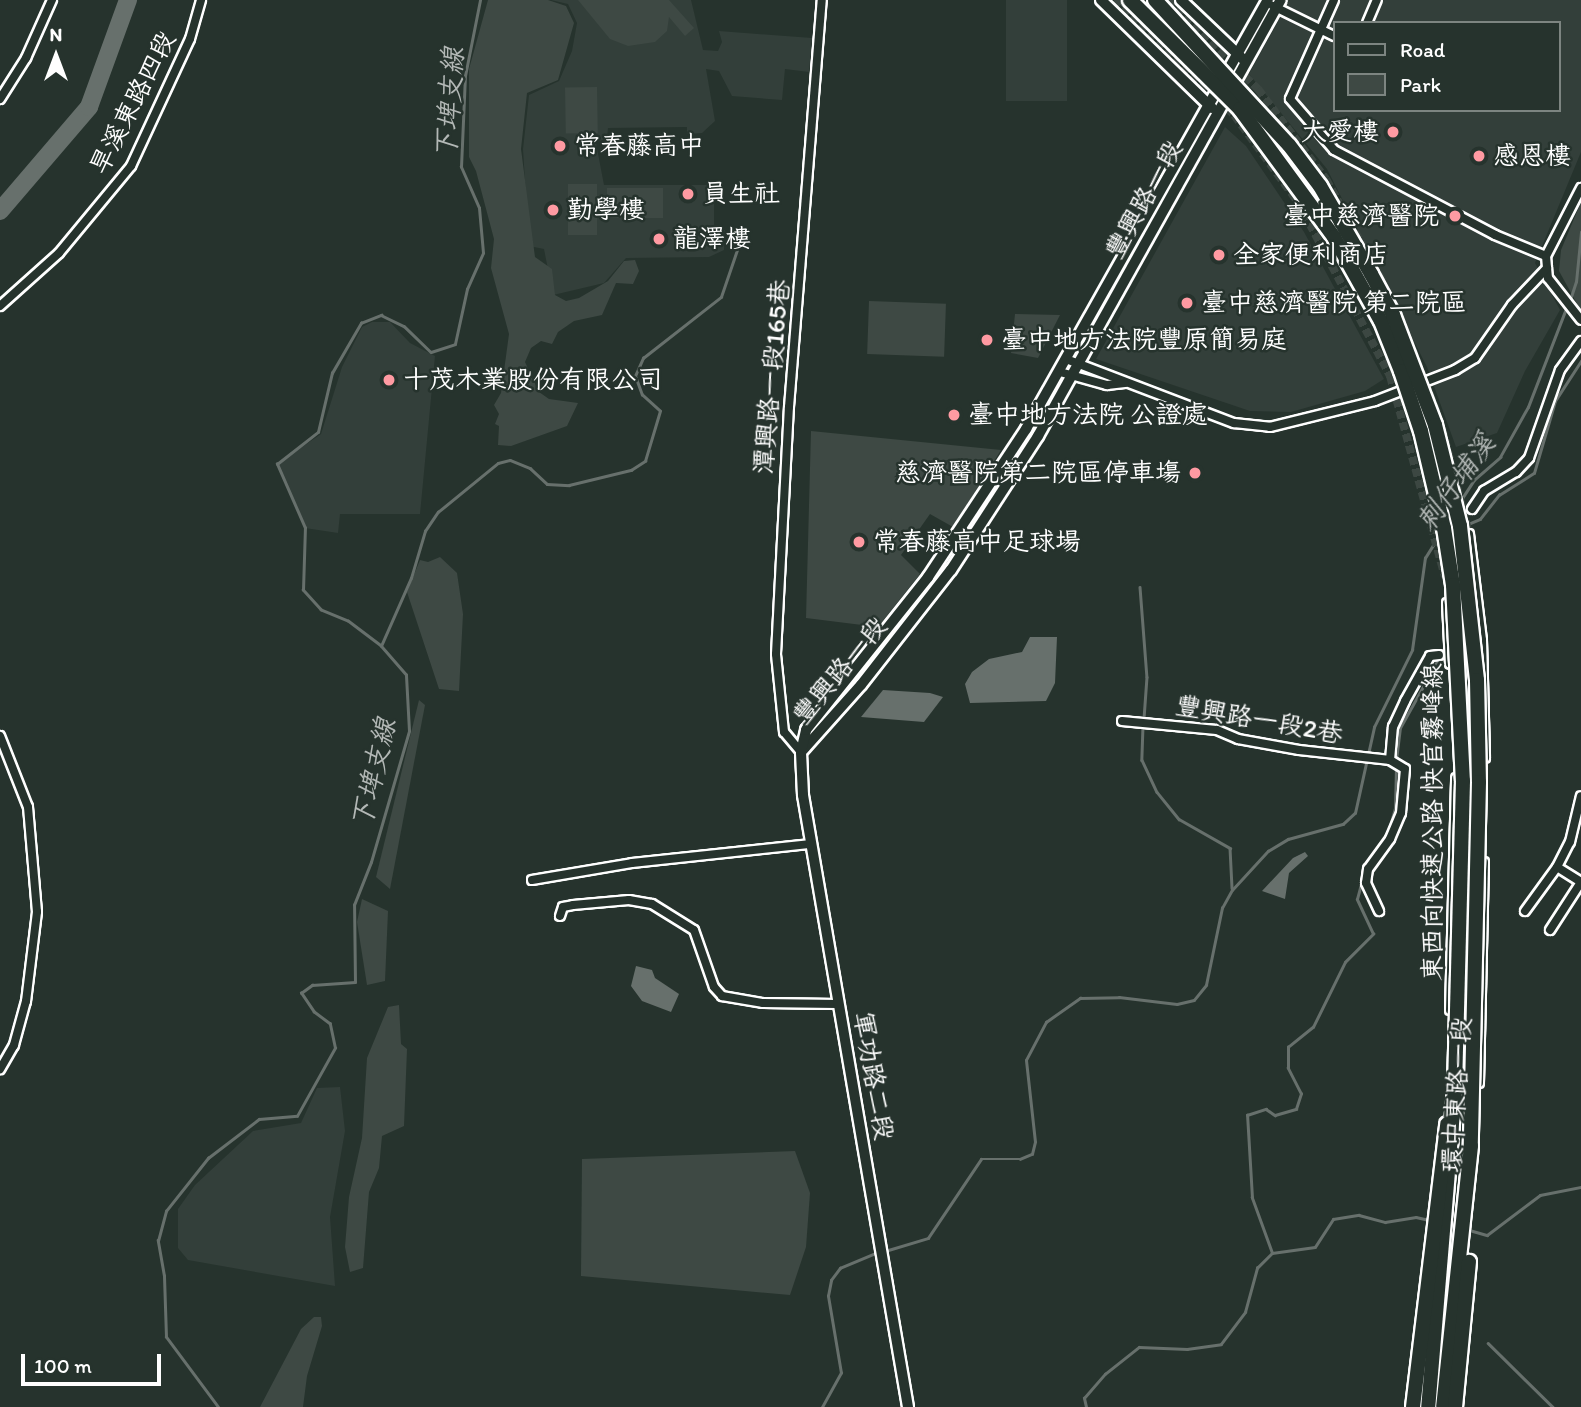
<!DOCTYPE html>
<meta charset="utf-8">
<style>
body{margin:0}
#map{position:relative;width:1581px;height:1407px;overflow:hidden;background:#26332d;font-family:Itim,"LXGW WenKai TC",sans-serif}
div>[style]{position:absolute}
.built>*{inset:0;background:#333f3a;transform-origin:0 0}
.green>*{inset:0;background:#3e4944;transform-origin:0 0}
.water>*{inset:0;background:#67706c}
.stream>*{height:2.5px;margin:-1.25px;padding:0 1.25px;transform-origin:1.25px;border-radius:1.25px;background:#67706c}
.river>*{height:18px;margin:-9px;padding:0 9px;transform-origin:9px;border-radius:9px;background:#67706c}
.street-tunnel>*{height:8px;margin-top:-4px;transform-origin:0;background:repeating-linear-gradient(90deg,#3c4742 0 8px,transparent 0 12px)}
.roads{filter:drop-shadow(2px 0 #fff) drop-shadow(-2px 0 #fff) drop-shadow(0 2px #fff) drop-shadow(0 -2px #fff)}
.street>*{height:8px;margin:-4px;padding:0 4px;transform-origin:4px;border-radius:4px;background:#26332d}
.secondary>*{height:10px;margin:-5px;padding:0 5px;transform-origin:5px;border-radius:5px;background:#26332d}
.bridges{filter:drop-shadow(2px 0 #fff) drop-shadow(-2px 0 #fff) drop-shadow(0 2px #fff) drop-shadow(0 -2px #fff)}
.highway-bridge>*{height:14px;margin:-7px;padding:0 7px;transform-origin:7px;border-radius:7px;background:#26332d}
.dots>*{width:19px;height:19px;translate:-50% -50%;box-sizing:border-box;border:4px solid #26332d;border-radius:50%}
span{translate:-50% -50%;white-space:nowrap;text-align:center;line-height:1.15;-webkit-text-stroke:5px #26332d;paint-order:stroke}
.street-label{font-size:26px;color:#fff}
.poi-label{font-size:26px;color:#fff}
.right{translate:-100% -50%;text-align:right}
.left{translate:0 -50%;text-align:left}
.water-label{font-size:28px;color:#b3b8b6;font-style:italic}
.legend{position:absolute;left:1333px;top:21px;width:228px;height:91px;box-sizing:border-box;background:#26332d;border:2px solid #7d8581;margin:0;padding:9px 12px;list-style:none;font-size:21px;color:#fff}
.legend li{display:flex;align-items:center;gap:14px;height:35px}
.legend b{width:35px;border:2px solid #7d8581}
.north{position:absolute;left:21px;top:21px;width:70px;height:70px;-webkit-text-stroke:5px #26332d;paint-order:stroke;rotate:0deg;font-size:19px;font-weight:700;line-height:28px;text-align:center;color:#fff}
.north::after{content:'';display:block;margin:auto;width:24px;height:32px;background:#fff;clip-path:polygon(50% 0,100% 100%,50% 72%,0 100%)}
.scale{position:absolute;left:21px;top:1354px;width:140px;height:32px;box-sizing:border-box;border:4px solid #fff;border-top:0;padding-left:9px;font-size:21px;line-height:24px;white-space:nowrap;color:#fff;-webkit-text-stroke:5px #26332d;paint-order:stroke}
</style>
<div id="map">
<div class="built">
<div style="clip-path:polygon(551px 0,691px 0,703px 50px,718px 51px,722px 42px,719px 31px,812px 38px,809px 72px,785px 69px,782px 100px,732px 96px,719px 71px,706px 69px,715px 121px,702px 133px,687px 134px,687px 127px,608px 128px,607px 138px,596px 143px,604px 185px,714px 185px,714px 230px,725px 230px,724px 250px,709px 257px,626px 258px,604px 283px,553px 295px,544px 249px,529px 246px,523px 149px,529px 95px,559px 81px,572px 51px,577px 23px,568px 4px)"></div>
<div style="left:1006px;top:0;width:61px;height:101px"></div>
<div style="clip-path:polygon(evenodd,1290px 0,1581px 0,1581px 152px,1535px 263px,1560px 310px,1525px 371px,1497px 433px,1456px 447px,1427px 367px,1327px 169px,1249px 74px,1290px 0,1334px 23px,1558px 23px,1558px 110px,1334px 110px,1334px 23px)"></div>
<div style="clip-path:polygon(1225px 127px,1246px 146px,1304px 232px,1384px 379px,1365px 391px,1291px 412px,1250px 411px,1096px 359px)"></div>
<div style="clip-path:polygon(372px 322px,390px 322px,410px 343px,435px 356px,420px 514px,340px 514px,338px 533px,305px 528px,277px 464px,321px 434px,342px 367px,362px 327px)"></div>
<div style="clip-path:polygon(340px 1087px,345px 1131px,330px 1217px,335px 1286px,188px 1260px,178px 1248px,178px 1209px,195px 1185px,253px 1131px,301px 1123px,317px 1088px)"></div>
</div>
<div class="green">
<div style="clip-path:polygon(488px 0,548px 0,566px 6px,574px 23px,558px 80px,527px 93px,521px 149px,535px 257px,552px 269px,555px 295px,566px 301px,579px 298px,608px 281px,624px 261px,635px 260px,639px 271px,633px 284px,616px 283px,602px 315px,574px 321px,558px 332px,552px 344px,541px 341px,531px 348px,525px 362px,539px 392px,549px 399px,578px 403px,567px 426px,511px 446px,498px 445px,499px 426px,495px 424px,499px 414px,494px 405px,501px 393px,509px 334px,491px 268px,494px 239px,476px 171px,469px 157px,469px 69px)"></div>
<div style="clip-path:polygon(578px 0,669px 0,694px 28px,685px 36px,669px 17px,667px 31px,655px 42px,628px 46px,610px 39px)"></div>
<div style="left:597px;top:87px;width:46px;height:32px;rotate:89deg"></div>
<div style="left:568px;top:184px;width:29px;height:51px"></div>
<div style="left:607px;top:188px;width:56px;height:30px"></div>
<div style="clip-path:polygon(1581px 202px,1581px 311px,1559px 271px,1561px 250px)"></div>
<div style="left:869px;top:301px;width:77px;height:53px;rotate:2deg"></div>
<div style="clip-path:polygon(1015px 314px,1060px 315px,1038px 358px,1011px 353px)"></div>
<div style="clip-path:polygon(811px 431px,1001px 450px,953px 527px,930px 514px,901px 555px,920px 574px,878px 627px,806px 618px)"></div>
<div style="clip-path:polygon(440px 557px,457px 573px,463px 614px,459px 691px,439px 689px,407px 592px,420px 560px,428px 562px)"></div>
<div style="clip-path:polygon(419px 700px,425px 705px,390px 889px,376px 877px)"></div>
<div style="clip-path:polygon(362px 899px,388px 911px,385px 981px,367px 985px,357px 922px)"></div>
<div style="clip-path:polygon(399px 1005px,401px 1044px,407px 1049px,404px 1126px,382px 1136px,379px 1168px,369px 1192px,363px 1268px,350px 1272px,345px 1247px,349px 1197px,362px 1138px,367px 1058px,388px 1007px)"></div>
<div style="clip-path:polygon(795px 1151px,810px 1193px,806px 1247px,790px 1295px,581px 1276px,582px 1159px)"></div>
<div style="clip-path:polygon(314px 1317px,321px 1317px,322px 1326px,307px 1376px,303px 1407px,260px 1407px,301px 1329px)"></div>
</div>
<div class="water">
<div style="clip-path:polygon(1030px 637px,1057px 637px,1055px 683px,1046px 701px,970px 703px,965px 684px,972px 672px,989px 659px,1022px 652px)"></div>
<div style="clip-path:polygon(883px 690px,930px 693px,943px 697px,924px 722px,861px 717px)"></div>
<div style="clip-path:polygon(1305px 852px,1308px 856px,1289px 873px,1285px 899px,1262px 891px,1293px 858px)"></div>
<div style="clip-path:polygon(636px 966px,652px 970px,655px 978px,679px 994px,671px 1012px,642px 1001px,631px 986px)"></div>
</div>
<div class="stream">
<div style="left:1570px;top:300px;width:19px;rotate:-72deg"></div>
<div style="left:1576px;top:282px;width:50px;rotate:-84.3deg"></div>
<div style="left:1459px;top:503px;width:27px;rotate:-57deg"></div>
<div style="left:1474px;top:480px;width:35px;rotate:-41deg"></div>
<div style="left:1500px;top:457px;width:57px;rotate:-60.8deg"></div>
<div style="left:1528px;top:407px;width:108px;rotate:-68.9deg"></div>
<div style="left:1466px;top:525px;width:15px;rotate:-23deg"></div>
<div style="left:1480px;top:519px;width:31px;rotate:-52deg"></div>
<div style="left:1499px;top:495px;width:41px;rotate:-32.2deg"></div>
<div style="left:1534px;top:473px;width:75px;rotate:-73.7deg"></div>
<div style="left:1555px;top:401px;width:48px;rotate:-57deg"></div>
<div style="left:1140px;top:587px;width:90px;rotate:85.6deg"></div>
<div style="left:1147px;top:677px;width:42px;rotate:94.1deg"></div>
<div style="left:381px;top:646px;width:74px;rotate:-66.2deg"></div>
<div style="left:411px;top:578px;width:49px;rotate:-73.4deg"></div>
<div style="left:425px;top:531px;width:23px;rotate:-56deg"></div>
<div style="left:438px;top:512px;width:77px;rotate:-39.2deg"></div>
<div style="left:498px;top:463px;width:12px;rotate:-14deg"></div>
<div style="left:510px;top:460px;width:22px;rotate:22deg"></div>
<div style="left:530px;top:468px;width:23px;rotate:43deg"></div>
<div style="left:547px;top:484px;width:22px;rotate:3deg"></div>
<div style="left:569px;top:485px;width:64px;rotate:-13.6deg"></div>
<div style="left:631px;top:470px;width:17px;rotate:-33deg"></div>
<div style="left:645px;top:461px;width:52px;rotate:-73.3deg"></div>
<div style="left:660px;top:411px;width:24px;rotate:-138deg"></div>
<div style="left:642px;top:395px;width:20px;rotate:-110deg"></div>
<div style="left:635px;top:376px;width:20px;rotate:-66deg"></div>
<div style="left:643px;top:358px;width:99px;rotate:-38deg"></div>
<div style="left:721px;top:297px;width:50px;rotate:-71.2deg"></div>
<div style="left:1143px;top:726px;width:34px;rotate:92deg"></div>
<div style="left:1142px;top:760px;width:35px;rotate:65deg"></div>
<div style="left:1157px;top:792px;width:35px;rotate:51deg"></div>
<div style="left:1179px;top:819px;width:59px;rotate:29.6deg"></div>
<div style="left:1230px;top:848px;width:40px;rotate:87.1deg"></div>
<div style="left:1396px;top:760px;width:32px;rotate:-83deg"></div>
<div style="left:1400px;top:728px;width:80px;rotate:-60.9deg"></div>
<div style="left:1387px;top:836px;width:29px;rotate:-74deg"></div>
<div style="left:1395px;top:808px;width:41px;rotate:-88.6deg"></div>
<div style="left:1466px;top:1229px;width:22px;rotate:16deg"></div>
<div style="left:1487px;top:1235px;width:66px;rotate:-37deg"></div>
<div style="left:1540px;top:1195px;width:42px;rotate:-11deg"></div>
<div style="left:885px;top:1251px;width:45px;rotate:-16.8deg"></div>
<div style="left:928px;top:1238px;width:95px;rotate:-56.1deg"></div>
<div style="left:981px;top:1159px;width:39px"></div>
<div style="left:1020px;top:1159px;width:13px;rotate:-23deg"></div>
<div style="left:1032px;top:1154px;width:12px;rotate:-76deg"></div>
<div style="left:1035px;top:1142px;width:82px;rotate:-96.3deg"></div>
<div style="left:1026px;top:1060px;width:43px;rotate:-62.2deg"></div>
<div style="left:1046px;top:1022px;width:42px;rotate:-35.2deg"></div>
<div style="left:1080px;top:998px;width:39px;rotate:-1deg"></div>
<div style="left:1119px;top:997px;width:58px;rotate:6.9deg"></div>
<div style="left:1177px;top:1004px;width:17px;rotate:-13deg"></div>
<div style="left:1194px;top:1000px;width:19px;rotate:-51deg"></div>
<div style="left:1206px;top:985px;width:79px;rotate:-78.3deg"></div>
<div style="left:1222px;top:908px;width:21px;rotate:-61deg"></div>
<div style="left:1232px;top:890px;width:53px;rotate:-47.3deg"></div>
<div style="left:1268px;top:851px;width:23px;rotate:-31deg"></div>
<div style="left:1288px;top:839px;width:57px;rotate:-15.3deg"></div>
<div style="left:1343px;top:824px;width:16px;rotate:-43deg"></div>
<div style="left:1355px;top:813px;width:88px;rotate:-77.5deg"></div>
<div style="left:1374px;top:727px;width:86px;rotate:-63.7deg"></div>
<div style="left:1412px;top:650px;width:93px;rotate:-82deg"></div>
<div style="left:1425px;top:558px;width:26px;rotate:-58deg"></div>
<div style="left:1272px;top:1253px;width:59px;rotate:-110deg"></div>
<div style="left:1252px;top:1198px;width:83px;rotate:-93.4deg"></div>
<div style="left:1247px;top:1115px;width:20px;rotate:-18deg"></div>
<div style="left:1266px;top:1109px;width:11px;rotate:34deg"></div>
<div style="left:1275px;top:1115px;width:22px;rotate:-16deg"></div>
<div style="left:1296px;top:1109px;width:16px;rotate:-72deg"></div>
<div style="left:1301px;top:1094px;width:29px;rotate:-117deg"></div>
<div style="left:1288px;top:1068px;width:21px;rotate:-90deg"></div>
<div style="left:1288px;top:1047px;width:32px;rotate:-39deg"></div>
<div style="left:1313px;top:1027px;width:72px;rotate:-63.8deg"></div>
<div style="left:1345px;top:962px;width:40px;rotate:-45deg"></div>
<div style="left:1373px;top:934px;width:38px;rotate:-115deg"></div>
<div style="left:1357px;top:899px;width:23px;rotate:-75deg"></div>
<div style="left:1488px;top:1343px;width:91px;rotate:44.6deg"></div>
<div style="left:218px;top:1407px;width:87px;rotate:-126.6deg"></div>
<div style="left:166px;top:1337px;width:61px;rotate:-91.9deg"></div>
<div style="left:164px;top:1276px;width:36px;rotate:-100deg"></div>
<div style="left:158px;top:1241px;width:31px;rotate:-75deg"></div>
<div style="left:166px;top:1211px;width:68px;rotate:-51.6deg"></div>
<div style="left:208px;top:1158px;width:64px;rotate:-37.4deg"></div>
<div style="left:259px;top:1119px;width:38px;rotate:-5deg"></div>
<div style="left:297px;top:1116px;width:78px;rotate:-60.8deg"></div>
<div style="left:335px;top:1048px;width:25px;rotate:-102deg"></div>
<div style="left:330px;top:1024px;width:20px;rotate:-143deg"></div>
<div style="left:314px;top:1012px;width:23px;rotate:-124deg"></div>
<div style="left:301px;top:993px;width:14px;rotate:-36deg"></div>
<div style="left:312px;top:985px;width:43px;rotate:-4deg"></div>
<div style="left:355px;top:982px;width:77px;rotate:-90.7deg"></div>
<div style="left:354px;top:905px;width:46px;rotate:-68.4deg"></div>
<div style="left:371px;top:862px;width:136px;rotate:-73.8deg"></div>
<div style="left:409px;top:731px;width:56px;rotate:-93.1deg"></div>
<div style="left:406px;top:675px;width:38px;rotate:-131deg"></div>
<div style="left:381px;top:646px;width:41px;rotate:-142.9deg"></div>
<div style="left:348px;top:621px;width:29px;rotate:-158deg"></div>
<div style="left:321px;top:610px;width:27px;rotate:-132deg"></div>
<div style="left:303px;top:590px;width:62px;rotate:-88.2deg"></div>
<div style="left:305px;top:528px;width:70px;rotate:-113.6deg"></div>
<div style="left:277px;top:464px;width:52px;rotate:-38deg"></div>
<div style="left:318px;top:432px;width:61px;rotate:-76.7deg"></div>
<div style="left:332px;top:373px;width:58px;rotate:-59.9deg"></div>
<div style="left:361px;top:323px;width:22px;rotate:-22deg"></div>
<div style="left:381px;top:315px;width:25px;rotate:26deg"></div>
<div style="left:404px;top:326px;width:37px;rotate:44deg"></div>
<div style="left:431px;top:352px;width:25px;rotate:-18deg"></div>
<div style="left:455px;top:344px;width:56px;rotate:-77.7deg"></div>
<div style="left:467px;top:289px;width:39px;rotate:-66deg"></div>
<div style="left:483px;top:253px;width:45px;rotate:-95.1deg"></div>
<div style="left:479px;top:208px;width:45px;rotate:-113.7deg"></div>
<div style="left:461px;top:167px;width:91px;rotate:-87.5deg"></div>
<div style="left:465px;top:76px;width:77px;rotate:-78.8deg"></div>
<div style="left:822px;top:1407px;width:39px;rotate:-61deg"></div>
<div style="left:841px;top:1373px;width:78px;rotate:-99.6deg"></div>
<div style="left:828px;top:1296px;width:16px;rotate:-79deg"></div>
<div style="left:831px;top:1280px;width:15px;rotate:-53deg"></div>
<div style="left:840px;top:1268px;width:41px;rotate:-22.8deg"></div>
<div style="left:1086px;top:1407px;width:9px;rotate:-103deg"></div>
<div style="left:1084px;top:1398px;width:32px;rotate:-49deg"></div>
<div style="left:1105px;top:1374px;width:43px;rotate:-38.5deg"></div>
<div style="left:1139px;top:1347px;width:48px;rotate:2.4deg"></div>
<div style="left:1187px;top:1349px;width:34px;rotate:-8deg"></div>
<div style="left:1221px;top:1344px;width:40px;rotate:-53deg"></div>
<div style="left:1245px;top:1312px;width:46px;rotate:-74.7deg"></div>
<div style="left:1257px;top:1268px;width:21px;rotate:-45deg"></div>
<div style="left:1272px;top:1253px;width:43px;rotate:-7.9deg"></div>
<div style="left:1315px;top:1247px;width:33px;rotate:-57deg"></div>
<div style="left:1333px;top:1219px;width:26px;rotate:-9deg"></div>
<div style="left:1359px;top:1215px;width:27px;rotate:15deg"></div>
<div style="left:1385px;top:1222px;width:31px;rotate:-9deg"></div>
<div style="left:1416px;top:1217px;width:13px;rotate:13deg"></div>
</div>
<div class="river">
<div style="left:0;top:211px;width:137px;rotate:-49.4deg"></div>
<div style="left:89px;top:107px;width:114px;rotate:-70deg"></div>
</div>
<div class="street-tunnel">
<div style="left:1114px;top:0;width:166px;rotate:43.8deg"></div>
<div style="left:1234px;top:115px;width:108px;rotate:53.7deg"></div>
<div style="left:1298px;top:202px;width:197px;rotate:62.1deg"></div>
<div style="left:1390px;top:376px;width:208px;rotate:74.7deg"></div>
<div style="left:1168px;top:0;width:127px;rotate:44.7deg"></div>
<div style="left:1258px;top:89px;width:113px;rotate:52.9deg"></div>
<div style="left:1326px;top:179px;width:120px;rotate:61.1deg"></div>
<div style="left:1395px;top:304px;width:117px;rotate:68.9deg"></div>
<div style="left:1442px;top:428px;width:109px;rotate:75.7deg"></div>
</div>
<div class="roads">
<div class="street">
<div style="left:1334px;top:0;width:108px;rotate:114deg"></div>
<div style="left:1290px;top:99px;width:67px;rotate:49.2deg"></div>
<div style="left:1334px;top:150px;width:182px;rotate:27.8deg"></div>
<div style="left:1495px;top:235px;width:55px;rotate:22.4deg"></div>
<div style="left:1273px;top:6px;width:68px;rotate:26.2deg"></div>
<div style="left:1367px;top:23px;width:25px;rotate:-67deg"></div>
<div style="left:0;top:99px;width:49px;rotate:-57.6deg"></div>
<div style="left:26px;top:58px;width:64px;rotate:-65.9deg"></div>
<div style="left:1581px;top:188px;width:76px;rotate:117.2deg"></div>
<div style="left:1546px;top:256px;width:22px;rotate:85deg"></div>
<div style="left:1548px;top:278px;width:53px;rotate:51.8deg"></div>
<div style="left:0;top:306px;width:79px;rotate:-41.9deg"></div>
<div style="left:59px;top:253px;width:113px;rotate:-50.4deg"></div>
<div style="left:131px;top:166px;width:140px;rotate:-65.1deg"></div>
<div style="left:190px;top:39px;width:41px;rotate:-74.2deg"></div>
<div style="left:1066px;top:359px;width:180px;rotate:20.9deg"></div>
<div style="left:1234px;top:423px;width:36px;rotate:6deg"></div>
<div style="left:1270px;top:427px;width:108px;rotate:-13.9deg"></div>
<div style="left:1375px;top:401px;width:86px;rotate:-21.2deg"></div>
<div style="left:1455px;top:370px;width:23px;rotate:-31deg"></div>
<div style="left:1475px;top:358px;width:65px;rotate:-55.1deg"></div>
<div style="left:1512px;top:305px;width:51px;rotate:-46.6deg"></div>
<div style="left:1060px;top:372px;width:49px;rotate:15.5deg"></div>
<div style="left:1107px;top:385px;width:18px;rotate:-6deg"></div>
<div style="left:1472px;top:509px;width:22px;rotate:-56deg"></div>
<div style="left:1484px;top:491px;width:37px;rotate:-31deg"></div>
<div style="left:1516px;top:472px;width:19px;rotate:-47deg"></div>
<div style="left:1529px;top:458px;width:93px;rotate:-70.6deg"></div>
<div style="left:1560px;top:370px;width:36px;rotate:-54deg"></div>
<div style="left:1469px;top:534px;width:107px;rotate:83deg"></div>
<div style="left:1482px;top:640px;width:118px;rotate:88.5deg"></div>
<div style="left:1447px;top:603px;width:61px;rotate:87.2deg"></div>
<div style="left:1122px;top:721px;width:95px;rotate:5.4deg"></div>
<div style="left:1217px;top:730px;width:23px;rotate:23deg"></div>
<div style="left:1238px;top:739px;width:62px;rotate:10.2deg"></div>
<div style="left:1299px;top:750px;width:92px;rotate:6.3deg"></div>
<div style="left:1390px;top:760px;width:17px;rotate:31deg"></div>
<div style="left:1405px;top:769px;width:44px;rotate:95.2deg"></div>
<div style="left:1401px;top:813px;width:28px;rotate:113deg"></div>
<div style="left:1390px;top:839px;width:37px;rotate:126deg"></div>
<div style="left:1368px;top:869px;width:14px;rotate:98deg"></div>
<div style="left:1366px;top:883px;width:31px;rotate:65deg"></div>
<div style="left:0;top:736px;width:76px;rotate:68.5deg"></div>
<div style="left:28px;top:807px;width:105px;rotate:85.1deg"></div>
<div style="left:37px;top:912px;width:90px;rotate:97deg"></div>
<div style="left:26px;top:1001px;width:46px;rotate:105.3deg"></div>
<div style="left:14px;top:1045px;width:28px;rotate:120deg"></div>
<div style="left:801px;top:752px;width:26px;rotate:-130deg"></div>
<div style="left:784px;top:732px;width:78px;rotate:-95.9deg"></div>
<div style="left:776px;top:654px;width:247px;rotate:-87deg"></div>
<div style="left:789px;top:407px;width:408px;rotate:-85.4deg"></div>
<div style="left:1390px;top:760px;width:33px;rotate:-85deg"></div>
<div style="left:1393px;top:727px;width:29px;rotate:-65deg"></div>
<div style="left:1405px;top:701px;width:51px;rotate:-60.9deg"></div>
<div style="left:1430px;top:656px;width:9px;rotate:-6deg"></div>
<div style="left:532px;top:880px;width:101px;rotate:-9.6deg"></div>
<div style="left:632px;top:863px;width:180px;rotate:-6.1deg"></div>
<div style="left:1525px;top:911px;width:54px;rotate:-54deg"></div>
<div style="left:1557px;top:867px;width:28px;rotate:-63deg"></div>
<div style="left:1570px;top:842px;width:47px;rotate:-76.6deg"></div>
<div style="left:560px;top:916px;width:9px;rotate:-72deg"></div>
<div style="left:563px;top:907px;width:10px;rotate:-11deg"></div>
<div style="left:573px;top:905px;width:56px;rotate:-5.1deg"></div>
<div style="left:629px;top:900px;width:23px;rotate:10deg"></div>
<div style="left:652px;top:904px;width:49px;rotate:31.8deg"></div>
<div style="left:694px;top:930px;width:60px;rotate:70.7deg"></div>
<div style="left:714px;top:987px;width:12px;rotate:48deg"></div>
<div style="left:722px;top:996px;width:42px;rotate:9.7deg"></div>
<div style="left:763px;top:1003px;width:74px;rotate:0.8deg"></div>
<div style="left:1550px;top:930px;width:57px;rotate:-57.1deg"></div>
<div style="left:1581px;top:882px;width:28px;rotate:-148deg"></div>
<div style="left:1450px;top:1010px;width:232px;rotate:-88.5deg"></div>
<div style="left:1479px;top:1083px;width:221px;rotate:-88.7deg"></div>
</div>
<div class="secondary">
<div style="left:1101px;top:0;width:155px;rotate:44.2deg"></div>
<div style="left:1181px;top:0;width:86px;rotate:43.6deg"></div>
<div style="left:803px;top:750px;width:87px;rotate:-48.3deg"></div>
<div style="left:861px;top:685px;width:146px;rotate:-52deg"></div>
<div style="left:951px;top:570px;width:160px;rotate:-57deg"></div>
<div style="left:1038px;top:436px;width:499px;rotate:-60.9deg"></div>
<div style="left:908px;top:1407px;width:621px;rotate:-99.74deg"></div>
<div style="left:803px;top:795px;width:43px;rotate:-92.7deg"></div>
<div style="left:801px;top:752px;width:23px;rotate:-77deg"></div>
<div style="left:806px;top:730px;width:196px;rotate:-51.4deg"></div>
<div style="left:928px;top:577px;width:178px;rotate:-56.5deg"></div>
<div style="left:1026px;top:429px;width:493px;rotate:-60.6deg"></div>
</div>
</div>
<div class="bridges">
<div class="highway-bridge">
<div style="left:1130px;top:0;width:155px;rotate:44.7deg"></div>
<div style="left:1240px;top:109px;width:159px;rotate:53.7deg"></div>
<div style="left:1334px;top:237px;width:96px;rotate:60.8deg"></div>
<div style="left:1381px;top:321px;width:54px;rotate:68.2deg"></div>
<div style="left:1401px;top:371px;width:63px;rotate:71.6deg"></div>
<div style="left:1421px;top:431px;width:100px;rotate:76.7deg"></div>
<div style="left:1444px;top:528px;width:58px;rotate:81deg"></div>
<div style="left:1453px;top:585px;width:196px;rotate:87.1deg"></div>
<div style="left:1463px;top:781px;width:307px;rotate:91.5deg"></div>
<div style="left:1455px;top:1088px;width:320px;rotate:94.8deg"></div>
<div style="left:1155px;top:0;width:197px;rotate:47.3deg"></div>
<div style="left:1289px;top:145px;width:51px;rotate:52.9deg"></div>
<div style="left:1320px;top:186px;width:102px;rotate:59.9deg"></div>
<div style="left:1371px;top:274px;width:47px;rotate:61.8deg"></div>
<div style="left:1393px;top:315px;width:118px;rotate:69.1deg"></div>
<div style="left:1435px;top:425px;width:104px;rotate:76.1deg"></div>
<div style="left:1460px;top:526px;width:155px;rotate:83.7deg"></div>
<div style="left:1477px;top:680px;width:102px;rotate:88.9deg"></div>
<div style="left:1479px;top:782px;width:364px;rotate:91.3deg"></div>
<div style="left:1471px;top:1146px;width:262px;rotate:96.1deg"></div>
<div style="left:1413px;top:1407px;width:285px;rotate:-83.1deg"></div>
<div style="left:1455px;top:1407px;width:146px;rotate:-84.5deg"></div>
</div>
</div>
<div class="dots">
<div style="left:1393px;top:132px;background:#ff9aa2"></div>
<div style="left:560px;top:146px;background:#ff9aa2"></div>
<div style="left:1479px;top:156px;background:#ff9aa2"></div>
<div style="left:688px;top:194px;background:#ff9aa2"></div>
<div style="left:553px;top:210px;background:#ff9aa2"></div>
<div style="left:1455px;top:216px;background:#ff9aa2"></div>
<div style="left:659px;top:239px;background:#ff9aa2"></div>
<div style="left:1219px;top:255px;background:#ff9aa2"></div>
<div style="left:1187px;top:303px;background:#ff9aa2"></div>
<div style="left:987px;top:340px;background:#ff9aa2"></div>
<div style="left:389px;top:380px;background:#ff9aa2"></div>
<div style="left:954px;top:415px;background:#ff9aa2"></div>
<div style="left:1195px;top:473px;background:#ff9aa2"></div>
<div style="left:859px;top:542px;background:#ff9aa2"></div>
</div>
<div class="street-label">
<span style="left:133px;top:103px;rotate:-63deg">旱溪東路四段</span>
<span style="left:1144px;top:200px;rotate:-61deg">豐興路一段</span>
<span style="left:772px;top:377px;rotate:-85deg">潭興路一段165巷</span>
<span style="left:840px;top:671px;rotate:-50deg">豐興路一段</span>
<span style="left:1259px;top:720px;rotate:10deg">豐興路一段2巷</span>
<span style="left:1433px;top:822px;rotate:-90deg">東西向快速公路 快官霧峰線</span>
<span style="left:873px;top:1076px;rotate:80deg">軍功路二段</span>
<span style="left:1457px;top:1095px;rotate:-86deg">環中東路一段</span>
</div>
<div class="poi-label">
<span class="right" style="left:1379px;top:132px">大愛樓</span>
<span class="left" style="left:574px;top:146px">常春藤高中</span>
<span class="left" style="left:1493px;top:156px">感恩樓</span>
<span class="left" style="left:702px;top:194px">員生社</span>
<span class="left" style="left:567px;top:210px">勤學樓</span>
<span class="right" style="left:1439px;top:216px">臺中慈濟醫院</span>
<span class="left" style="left:673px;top:239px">龍澤樓</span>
<span class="left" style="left:1233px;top:255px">全家便利商店</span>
<span class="left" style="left:1201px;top:303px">臺中慈濟醫院 第二院區</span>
<span class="left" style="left:1001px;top:340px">臺中地方法院豐原簡易庭</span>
<span class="left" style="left:403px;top:380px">十茂木業股份有限公司</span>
<span class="left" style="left:968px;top:415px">臺中地方法院 公證處</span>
<span class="right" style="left:1181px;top:473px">慈濟醫院第二院區停車塲</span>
<span class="left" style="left:873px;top:542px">常春藤高中足球場</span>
</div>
<div class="water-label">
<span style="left:449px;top:103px;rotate:-86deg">下埤支線</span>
<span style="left:1455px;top:482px;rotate:-54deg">刺仔埔溪</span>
<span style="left:373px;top:773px;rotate:-77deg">下埤支線</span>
</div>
<ul class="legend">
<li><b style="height:9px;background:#26332d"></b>Road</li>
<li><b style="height:19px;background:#3e4944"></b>Park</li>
</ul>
<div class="north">N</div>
<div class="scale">100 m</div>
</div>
